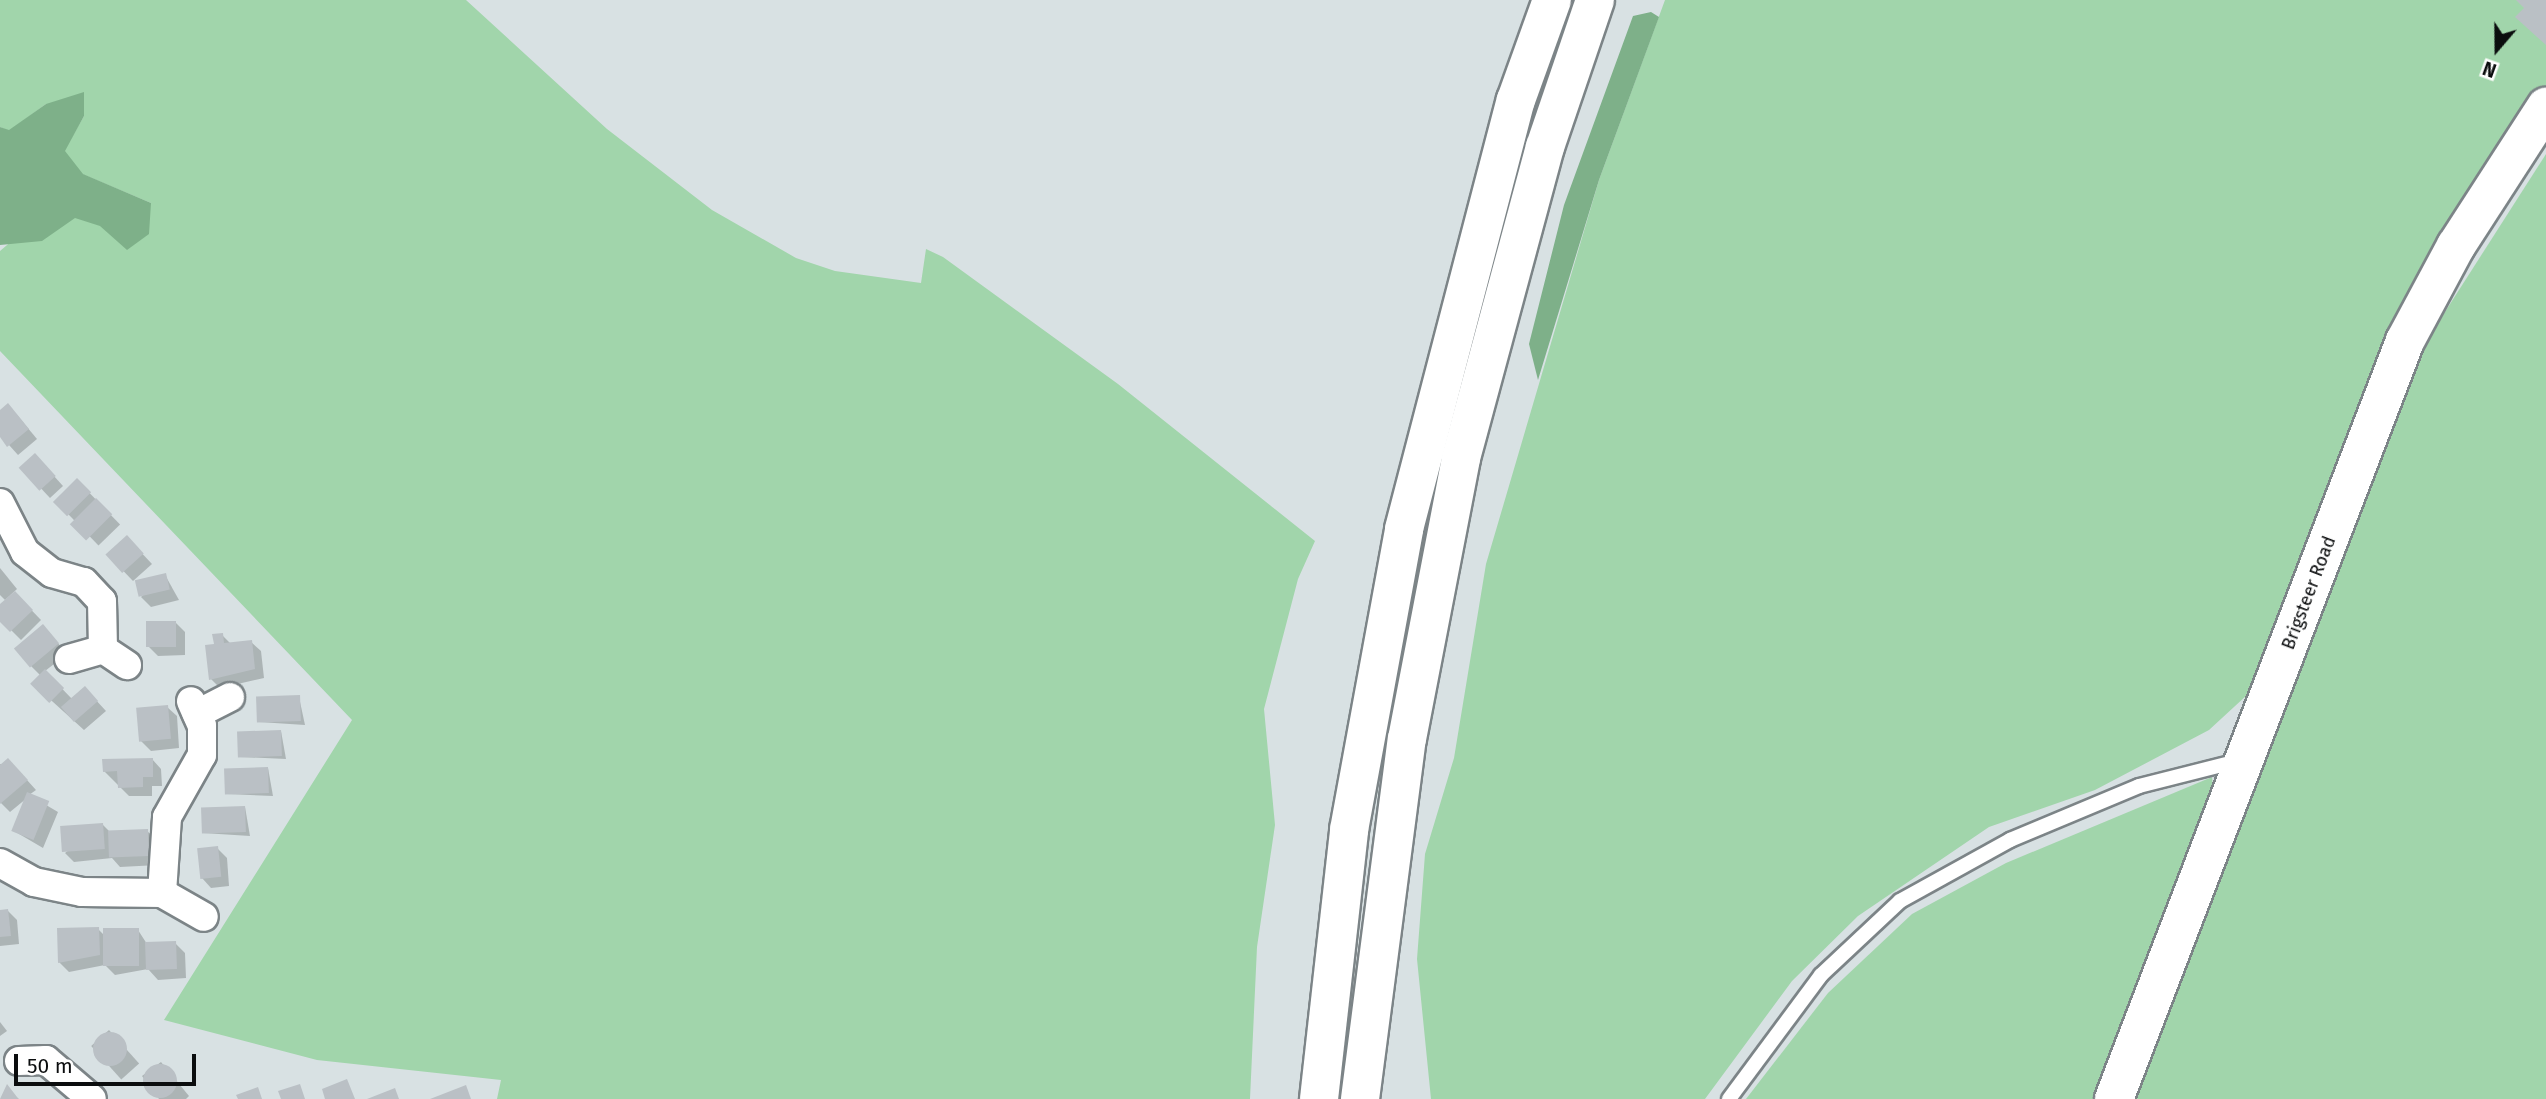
<!DOCTYPE html>
<style>
body{margin:0}
#map{position:relative;width:2546px;height:1099px;overflow:hidden;background:#d8e1e3;font-family:"Fira Sans",sans-serif}
div>[style]{position:absolute}
.green>*{inset:0;background:#a1d5ab}
.forest>*{inset:0;background:#7eb089}
.shadow>*{inset:0;background:#0003;transform-origin:0 0}
.building>*{inset:0;background:#bac0c5;transform-origin:0 0}
.round{border-radius:50%}
.roads{filter:drop-shadow(2px 0 #7c8487) drop-shadow(-2px 0 #7c8487) drop-shadow(0 2px #7c8487) drop-shadow(0 -2px #7c8487)}
.lane>*{height:14px;margin:-7px;padding:0 7px;transform-origin:7px;border-radius:7px;background:#fff}
.street>*{height:28px;margin:-14px;padding:0 14px;transform-origin:14px;border-radius:14px;background:#fff}
.secondary>*{height:38px;margin:-19px;padding:0 19px;transform-origin:19px;border-radius:19px;background:#fff}
.highway>*{height:38px;margin:-19px;padding:0 19px;transform-origin:19px;border-radius:19px;background:#fff}
span{translate:-50% -50%;white-space:nowrap;text-align:center;line-height:1.15;-webkit-text-stroke:6px #fff;paint-order:stroke}
.street-label{font-size:18px;color:#0b0d0e}
.north{position:absolute;left:2462px;top:14px;width:70px;height:70px;-webkit-text-stroke:5px #fff;paint-order:stroke;rotate:200deg;font-size:19px;font-weight:700;line-height:28px;text-align:center;color:#0b0d0e}
.north::after{content:'';display:block;margin:auto;width:24px;height:32px;background:#0b0d0e;clip-path:polygon(50% 0,100% 100%,50% 72%,0 100%)}
.scale{position:absolute;left:14px;top:1054px;width:182px;height:32px;box-sizing:border-box;border:4px solid #0b0d0e;border-top:0;padding-left:9px;font-size:21px;line-height:24px;white-space:nowrap;color:#0b0d0e;-webkit-text-stroke:5px #fff;paint-order:stroke}
</style>
<div id="map">
<div class="green">
<div style="clip-path:polygon(0 0,466px 0,607px 129px,712px 210px,796px 258px,835px 271px,921px 283px,926px 249px,943px 257px,1118px 384px,1315px 541px,1298px 579px,1264px 709px,1275px 825px,1257px 947px,1250px 1099px,497px 1099px,501px 1080px,317px 1060px,164px 1020px,352px 720px,0 351px,0 251px,33px 223px,151px 203px,82px 174px,64px 151px,84px 116px,46px 104px,9px 131px,0 127px)"></div>
<div style="clip-path:polygon(1665px 0,2546px 0,2546px 85px,2396px 321px,2262px 664px,2247px 695px,2209px 730px,2095px 790px,1989px 827px,1858px 916px,1792px 981px,1705px 1099px,1431px 1099px,1417px 959px,1425px 854px,1454px 758px,1486px 564px,1599px 180px)"></div>
<div style="clip-path:polygon(2546px 154px,2546px 1099px,2123px 1099px,2427px 340px)"></div>
<div style="clip-path:polygon(2212px 777px,2214px 802px,2100px 1099px,1746px 1099px,1828px 993px,1912px 914px,2006px 863px)"></div>
</div>
<div class="forest">
<div style="clip-path:polygon(1651px 12px,1659px 17px,1599px 180px,1538px 380px,1529px 344px,1564px 205px,1633px 16px)"></div>
<div style="clip-path:polygon(84px 92px,84px 116px,65px 151px,83px 174px,151px 203px,149px 234px,127px 250px,100px 226px,75px 218px,42px 241px,0 245px,0 127px,9px 130px,46px 104px)"></div>
</div>
<div class="shadow">
<div style="clip-path:polygon(0 412px,17px 415px,37px 439px,18px 455px,0 435px)"></div>
<div style="clip-path:polygon(44px 465px,63px 486px,50px 498px,22px 468px)"></div>
<div style="left:77px;top:480px;width:62px;height:30px;rotate:46deg"></div>
<div style="clip-path:polygon(136px 547px,152px 564px,133px 581px,108px 555px)"></div>
<div style="clip-path:polygon(0 568px,17px 589px,5px 600px,0 595px)"></div>
<div style="clip-path:polygon(165px 575px,179px 600px,151px 607px,141px 597px)"></div>
<div style="clip-path:polygon(15px 593px,41px 620px,21px 640px,0 619px)"></div>
<div style="clip-path:polygon(175px 622px,185px 632px,185px 655px,158px 656px,148px 646px)"></div>
<div style="clip-path:polygon(222px 635px,231px 644px,251px 642px,261px 651px,264px 678px,220px 688px,211px 679px)"></div>
<div style="clip-path:polygon(52px 636px,67px 654px,45px 671px,72px 699px,94px 698px,106px 711px,84px 730px,32px 683px,40px 675px,31px 666px)"></div>
<div style="clip-path:polygon(299px 697px,305px 725px,259px 722px)"></div>
<div style="clip-path:polygon(167px 707px,177px 716px,179px 748px,151px 751px,141px 741px)"></div>
<div style="clip-path:polygon(281px 731px,286px 759px,240px 757px)"></div>
<div style="clip-path:polygon(152px 759px,161px 769px,162px 786px,152px 786px,152px 796px,129px 796px,104px 771px)"></div>
<div style="clip-path:polygon(0 764px,18px 770px,36px 790px,29px 795px,58px 812px,43px 848px,14px 831px,27px 798px,10px 812px,0 802px)"></div>
<div style="clip-path:polygon(268px 768px,273px 796px,227px 794px)"></div>
<div style="clip-path:polygon(245px 807px,250px 836px,203px 833px)"></div>
<div style="clip-path:polygon(102px 824px,110px 832px,147px 831px,157px 840px,158px 865px,120px 867px,112px 858px,74px 862px,65px 853px)"></div>
<div style="clip-path:polygon(217px 848px,227px 858px,229px 886px,211px 888px,202px 878px)"></div>
<div style="clip-path:polygon(8px 911px,17px 920px,19px 944px,0 946px,0 912px)"></div>
<div style="clip-path:polygon(98px 929px,105px 936px,138px 930px,147px 944px,175px 943px,185px 953px,186px 978px,158px 980px,148px 969px,115px 975px,105px 965px,69px 972px,59px 962px)"></div>
<div style="clip-path:polygon(0 1022px,7px 1031px,0 1036px)"></div>
<div style="left:109px;top:1030px;width:45px;height:24px;rotate:48deg"></div>
<div style="clip-path:polygon(161px 1062px,189px 1096px,186px 1099px,159px 1099px,142px 1076px)"></div>
</div>
<div class="building">
<div style="clip-path:polygon(2516px 0,2546px 0,2546px 45px,2515px 17px,2524px 8px)"></div>
<div style="clip-path:polygon(8px 403px,29px 429px,7px 447px,0 437px,0 410px)"></div>
<div style="left:35px;top:453px;width:31px;height:22px;rotate:48deg"></div>
<div style="left:77px;top:478px;width:20px;height:34px;rotate:45deg"></div>
<div style="left:96px;top:498px;width:23px;height:37px;rotate:45deg"></div>
<div style="left:127px;top:535px;width:25px;height:29px;rotate:48deg"></div>
<div style="left:166px;top:573px;width:17px;height:32px;rotate:77deg"></div>
<div style="clip-path:polygon(15px 591px,33px 610px,10px 632px,0 622px,0 604px)"></div>
<div style="left:146px;top:621px;width:30px;height:26px"></div>
<div style="left:43px;top:624px;width:25px;height:38px;rotate:50deg"></div>
<div style="clip-path:polygon(223px 633px,224px 643px,252px 640px,255px 669px,209px 680px,205px 645px,214px 644px,212px 634px)"></div>
<div style="left:45px;top:669px;width:27px;height:21px;rotate:45deg"></div>
<div style="left:85px;top:686px;width:20px;height:32px;rotate:49deg"></div>
<div style="left:300px;top:695px;width:26px;height:44px;rotate:88deg"></div>
<div style="left:168px;top:705px;width:34px;height:32px;rotate:85deg"></div>
<div style="left:281px;top:730px;width:26px;height:44px;rotate:88deg"></div>
<div style="clip-path:polygon(8px 758px,28px 780px,0 804px,0 765px)"></div>
<div style="clip-path:polygon(153px 758px,153px 777px,143px 777px,143px 787px,118px 788px,117px 771px,103px 772px,102px 759px)"></div>
<div style="left:268px;top:767px;width:26px;height:44px;rotate:88deg"></div>
<div style="left:27px;top:792px;width:24px;height:42px;rotate:22deg"></div>
<div style="left:245px;top:806px;width:26px;height:44px;rotate:88deg"></div>
<div style="left:103px;top:823px;width:26px;height:43px;rotate:86deg"></div>
<div style="left:148px;top:829px;width:27px;height:40px;rotate:88deg"></div>
<div style="left:218px;top:846px;width:31px;height:21px;rotate:84deg"></div>
<div style="clip-path:polygon(8px 909px,11px 936px,0 937px,0 910px)"></div>
<div style="clip-path:polygon(99px 927px,100px 955px,58px 963px,57px 928px)"></div>
<div style="left:103px;top:928px;width:36px;height:38px"></div>
<div style="left:176px;top:941px;width:28px;height:31px;rotate:88deg"></div>
<div class="round" style="left:93px;top:1032px;width:34px;height:34px"></div>
<div class="round" style="left:143px;top:1064px;width:34px;height:34px"></div>
<div style="clip-path:polygon(347px 1079px,355px 1099px,325px 1099px,322px 1089px)"></div>
<div style="clip-path:polygon(7px 1084px,17px 1097px,19px 1099px,0 1099px)"></div>
<div style="clip-path:polygon(300px 1084px,305px 1099px,281px 1099px,278px 1091px)"></div>
<div style="clip-path:polygon(466px 1085px,471px 1099px,430px 1099px)"></div>
<div style="clip-path:polygon(258px 1087px,262px 1099px,238px 1099px,236px 1095px)"></div>
<div style="clip-path:polygon(395px 1088px,399px 1099px,367px 1099px)"></div>
</div>
<div class="roads">
<div class="lane">
<div style="left:1729px;top:1099px;width:154px;rotate:-53.4deg"></div>
<div style="left:1821px;top:975px;width:108px;rotate:-43.1deg"></div>
<div style="left:1900px;top:901px;width:126px;rotate:-29deg"></div>
<div style="left:2010px;top:840px;width:140px;rotate:-22.7deg"></div>
<div style="left:2139px;top:786px;width:102px;rotate:-14.2deg"></div>
</div>
<div class="street">
<div style="left:0;top:503px;width:55px;rotate:63deg"></div>
<div style="left:25px;top:552px;width:34px;rotate:38deg"></div>
<div style="left:52px;top:573px;width:33px;rotate:16deg"></div>
<div style="left:84px;top:582px;width:26px;rotate:47deg"></div>
<div style="left:102px;top:601px;width:48px;rotate:88.8deg"></div>
<div style="left:103px;top:649px;width:29px;rotate:34deg"></div>
<div style="left:69px;top:659px;width:35px;rotate:-16deg"></div>
<div style="left:197px;top:714px;width:37px;rotate:-27deg"></div>
<div style="left:0;top:863px;width:39px;rotate:29deg"></div>
<div style="left:34px;top:882px;width:49px;rotate:11.8deg"></div>
<div style="left:82px;top:892px;width:80px;rotate:0.7deg"></div>
<div style="left:162px;top:893px;width:76px;rotate:-86.2deg"></div>
<div style="left:167px;top:817px;width:71px;rotate:-60.6deg"></div>
<div style="left:202px;top:755px;width:29px;rotate:-90deg"></div>
<div style="left:202px;top:726px;width:27px;rotate:-114deg"></div>
<div style="left:162px;top:893px;width:48px;rotate:29.7deg"></div>
<div style="left:19px;top:1061px;width:27px;rotate:-2deg"></div>
<div style="left:46px;top:1060px;width:60px;rotate:40.3deg"></div>
</div>
<div class="secondary">
<div style="left:2114px;top:1099px;width:812px;rotate:-69deg"></div>
<div style="left:2405px;top:341px;width:108px;rotate:-61.8deg"></div>
<div style="left:2456px;top:246px;width:166px;rotate:-57.1deg"></div>
</div>
<div class="highway">
<div style="left:1319px;top:1099px;width:271px;rotate:-83.6deg"></div>
<div style="left:1349px;top:830px;width:306px;rotate:-79.6deg"></div>
<div style="left:1404px;top:529px;width:443px;rotate:-75.4deg"></div>
<div style="left:1516px;top:100px;width:106px;rotate:-70.2deg"></div>
<div style="left:1360px;top:1099px;width:363px;rotate:-82.6deg"></div>
<div style="left:1407px;top:739px;width:286px;rotate:-79.1deg"></div>
<div style="left:1461px;top:458px;width:322px;rotate:-74.9deg"></div>
<div style="left:1545px;top:147px;width:155px;rotate:-71.2deg"></div>
</div>
</div>
<div class="street-label">
<span style="left:2309px;top:593px;rotate:-69deg">Brigsteer Road</span>
</div>
<div class="north">N</div>
<div class="scale">50 m</div>
</div>
